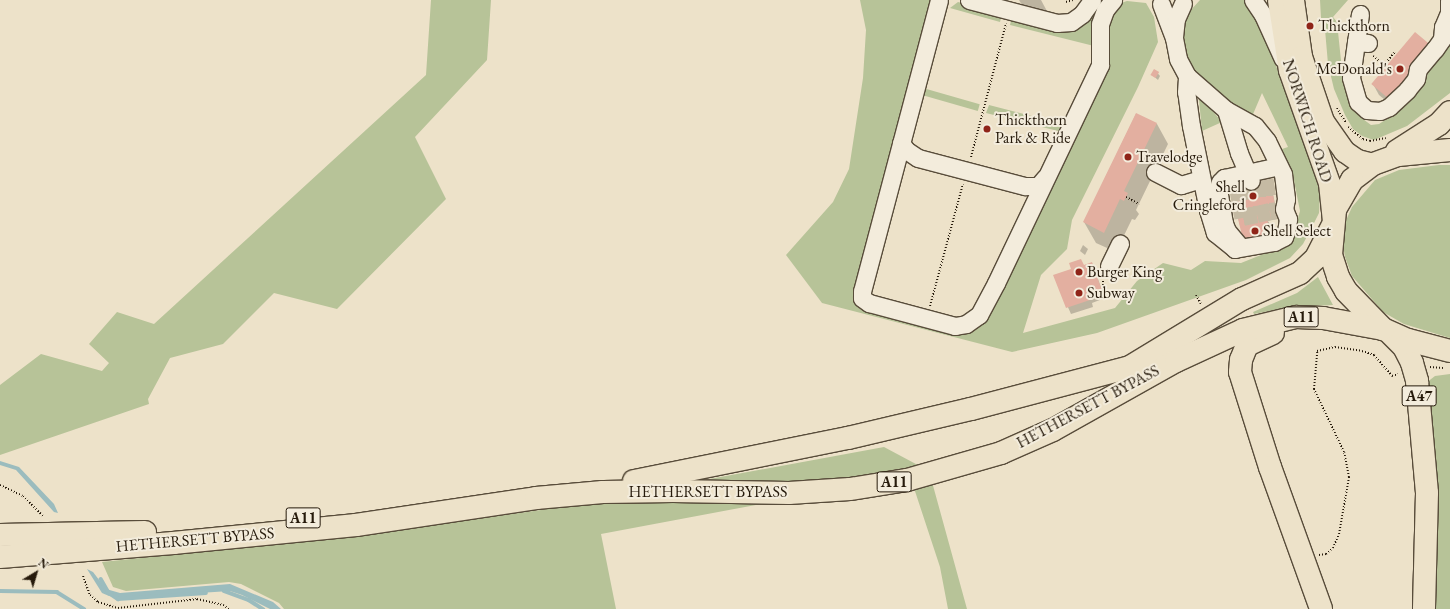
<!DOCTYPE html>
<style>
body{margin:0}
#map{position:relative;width:1450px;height:609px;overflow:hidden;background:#ede2c9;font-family:"EB Garamond",serif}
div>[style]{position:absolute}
.green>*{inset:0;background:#b7c398;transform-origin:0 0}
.water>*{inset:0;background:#9bbcbe}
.shadow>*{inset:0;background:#0003}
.stream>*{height:3.5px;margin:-1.75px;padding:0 1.75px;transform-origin:1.75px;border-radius:1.75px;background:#9bbcbe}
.building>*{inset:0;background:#e3afa0;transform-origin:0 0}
.minor-tunnel>*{height:17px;margin-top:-8.5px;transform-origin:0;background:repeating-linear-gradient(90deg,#c5baa3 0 17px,transparent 0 25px)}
.path>*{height:2px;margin-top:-1px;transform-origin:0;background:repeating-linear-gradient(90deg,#261a0b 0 1px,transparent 0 3px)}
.roads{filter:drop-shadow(1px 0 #584c3a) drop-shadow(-1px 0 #584c3a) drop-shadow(0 1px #584c3a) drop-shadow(0 -1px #584c3a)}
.minor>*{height:17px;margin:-8.5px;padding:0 8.5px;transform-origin:8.5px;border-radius:8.5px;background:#f3ecdc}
.major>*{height:21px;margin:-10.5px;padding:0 10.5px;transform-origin:10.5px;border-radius:10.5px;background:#ede2c9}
.highway>*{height:22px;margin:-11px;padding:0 11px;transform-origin:11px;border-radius:11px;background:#ede2c9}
.dots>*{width:11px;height:11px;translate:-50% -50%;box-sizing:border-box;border:2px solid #f3ecdc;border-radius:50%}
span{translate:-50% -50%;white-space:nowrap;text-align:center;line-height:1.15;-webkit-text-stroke:4px #f3ecdc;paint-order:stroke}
.shield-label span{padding:1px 3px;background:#f3ecdc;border:1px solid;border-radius:3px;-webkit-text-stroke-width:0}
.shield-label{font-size:15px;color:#261a0b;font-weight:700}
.poi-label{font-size:16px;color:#261a0b}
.left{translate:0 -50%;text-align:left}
.right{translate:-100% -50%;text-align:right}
.street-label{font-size:16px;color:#261a0b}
.north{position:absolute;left:16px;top:553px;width:40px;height:40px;-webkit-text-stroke:3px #f3ecdc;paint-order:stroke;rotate:38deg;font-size:11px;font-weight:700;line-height:16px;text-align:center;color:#261a0b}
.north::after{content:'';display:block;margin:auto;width:14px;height:18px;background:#261a0b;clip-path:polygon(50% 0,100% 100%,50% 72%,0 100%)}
</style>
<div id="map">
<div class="green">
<div style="clip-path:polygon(431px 0,491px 0,487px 60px,415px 137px,446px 199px,337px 309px,274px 293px,223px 344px,170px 358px,148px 399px,149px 404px,0 455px,0 385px,41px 354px,102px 371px,109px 363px,89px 344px,117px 312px,154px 324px,426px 75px)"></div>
<div style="clip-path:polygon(860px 0,933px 0,857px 292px,963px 330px,1058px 168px,1107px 19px,1118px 4px,1127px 1px,1146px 3px,1154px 17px,1158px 42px,1138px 87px,1072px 220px,1067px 249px,1041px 275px,1023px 333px,1115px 308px,1137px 281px,1163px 263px,1191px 270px,1205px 261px,1241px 263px,1291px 243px,1300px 211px,1292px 171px,1282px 149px,1288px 147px,1262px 93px,1251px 119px,1200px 79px,1192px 68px,1186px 67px,1183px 28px,1190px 11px,1200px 0,1245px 0,1261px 23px,1316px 179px,1320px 192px,1319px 213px,1314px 223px,1303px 244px,1290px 258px,1246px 280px,1097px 333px,1012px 352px,822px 303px,786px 255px,833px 202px,849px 169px,863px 78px,866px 30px)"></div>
<div style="clip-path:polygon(1096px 0,1104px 0,1094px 46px,1010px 25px,1012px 17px,1059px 29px)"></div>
<div style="clip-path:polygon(1320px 0,1348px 0,1333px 17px,1337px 22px,1343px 80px,1359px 116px,1371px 125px,1379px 124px,1396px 113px,1419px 91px,1450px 31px,1450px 93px,1407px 126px,1374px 140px,1362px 136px,1353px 129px,1345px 115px,1334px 89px,1328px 64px,1324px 18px,1321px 18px)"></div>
<div style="clip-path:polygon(958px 2px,1002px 14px,1000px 22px,950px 8px)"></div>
<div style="left:923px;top:88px;width:59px;height:7px;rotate:16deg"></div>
<div style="clip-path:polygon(1199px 100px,1203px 100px,1222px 122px,1202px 131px)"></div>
<div style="clip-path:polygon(989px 105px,1063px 124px,1066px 116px,1069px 117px,1062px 132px,986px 113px)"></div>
<div style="clip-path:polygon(1439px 165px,1450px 165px,1450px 338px,1404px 324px,1383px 312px,1352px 276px,1345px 257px,1342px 239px,1344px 225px,1352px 207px,1375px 180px,1399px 170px)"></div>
<div style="clip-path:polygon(1318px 277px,1333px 305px,1289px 307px,1254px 314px,1253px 312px,1297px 293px)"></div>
<div style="clip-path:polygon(1450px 374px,1450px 609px,1433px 609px,1426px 383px,1435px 376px)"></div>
<div style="clip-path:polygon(884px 447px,929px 471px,967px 609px,948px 609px,940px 567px,910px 476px,601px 534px,616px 609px,284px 609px,279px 603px,241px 584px,229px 582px,126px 591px,113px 587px,102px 562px,341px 537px,541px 510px)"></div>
</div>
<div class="water">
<div style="clip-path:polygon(0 461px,19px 467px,54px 504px,58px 513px,54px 512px,16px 470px,0 465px)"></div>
<div style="clip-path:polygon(87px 569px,93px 572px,106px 589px,120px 593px,230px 584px,273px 602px,281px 609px,270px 609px,242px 595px,230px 591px,121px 598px,109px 596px,102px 593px)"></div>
</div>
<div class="shadow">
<div style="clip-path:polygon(1019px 0,1041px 0,1048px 13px,1029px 17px)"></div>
<div style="clip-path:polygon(1433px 49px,1440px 59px,1397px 110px,1379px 95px,1373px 84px)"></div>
<div style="clip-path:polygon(1155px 70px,1160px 76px,1158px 80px,1152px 75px)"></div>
<div style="clip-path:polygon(1136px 114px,1157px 124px,1168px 144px,1136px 210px,1139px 214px,1135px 220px,1132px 219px,1116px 252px,1096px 243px,1084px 222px)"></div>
<div style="clip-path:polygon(1270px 179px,1278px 219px,1268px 221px,1273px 230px,1276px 249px,1240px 226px,1231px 186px)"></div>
<div style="clip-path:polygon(1083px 245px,1088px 249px,1085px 255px,1080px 251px)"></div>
<div style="clip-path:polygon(1092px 263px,1105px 298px,1092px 303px,1093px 307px,1071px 314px,1054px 276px)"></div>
</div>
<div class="stream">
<div style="left:101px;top:579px;width:16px;rotate:60deg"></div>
<div style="left:109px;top:593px;width:11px;rotate:34deg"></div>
<div style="left:118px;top:599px;width:88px;rotate:-3.9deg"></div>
<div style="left:0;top:591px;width:57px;rotate:1deg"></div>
<div style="left:57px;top:592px;width:32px;rotate:32deg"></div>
<div style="left:224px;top:591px;width:27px;rotate:20deg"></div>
<div style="left:249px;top:600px;width:17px;rotate:33deg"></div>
</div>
<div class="building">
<div style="left:1415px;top:32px;width:25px;height:68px;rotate:40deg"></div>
<div style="left:1154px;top:69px;width:6px;height:7px;rotate:31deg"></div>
<div style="clip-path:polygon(1136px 113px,1157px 123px,1124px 191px,1128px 193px,1124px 201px,1120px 199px,1104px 233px,1083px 222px)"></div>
<div style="clip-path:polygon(1270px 178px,1277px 216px,1267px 218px,1271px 239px,1244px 244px,1230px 185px)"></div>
<div style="clip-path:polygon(1081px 259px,1084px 265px,1092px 262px,1102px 291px,1088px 296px,1090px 300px,1066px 308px,1053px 275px,1071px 269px,1069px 263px)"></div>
</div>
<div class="minor-tunnel">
<div style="left:1265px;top:179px;width:32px;rotate:81deg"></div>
<div style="left:1270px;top:211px;width:6px;rotate:-9deg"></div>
<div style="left:1251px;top:181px;width:34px;rotate:80deg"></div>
<div style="left:1257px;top:214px;width:13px;rotate:-13deg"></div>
<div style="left:1237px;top:184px;width:34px;rotate:80deg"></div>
<div style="left:1243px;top:217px;width:14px;rotate:-12deg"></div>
</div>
<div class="path">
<div style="left:1066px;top:2px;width:7px;rotate:-16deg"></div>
<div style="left:1373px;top:56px;width:14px;rotate:39deg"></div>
<div style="left:1384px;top:65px;width:16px;rotate:-50deg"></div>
<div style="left:1394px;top:53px;width:3px;rotate:45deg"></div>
<div style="left:1337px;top:108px;width:17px;rotate:59deg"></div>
<div style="left:1348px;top:127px;width:19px;rotate:39deg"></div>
<div style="left:1363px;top:139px;width:7px;rotate:16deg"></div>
<div style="left:1370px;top:141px;width:16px;rotate:-11deg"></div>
<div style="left:971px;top:157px;width:138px;rotate:-75.3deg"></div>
<div style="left:1126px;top:197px;width:15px;rotate:28deg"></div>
<div style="left:1091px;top:295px;width:13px;rotate:-18deg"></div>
<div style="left:1103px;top:291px;width:12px;rotate:-90deg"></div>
<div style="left:1196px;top:295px;width:10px;rotate:61deg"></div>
<div style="left:930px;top:306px;width:126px;rotate:-74.9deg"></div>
<div style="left:1430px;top:367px;width:13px;rotate:4deg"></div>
<div style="left:0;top:485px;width:25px;rotate:26deg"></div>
<div style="left:23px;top:496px;width:28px;rotate:45deg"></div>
<div style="left:1319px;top:555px;width:7px;rotate:-8deg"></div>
<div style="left:1326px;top:554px;width:9px;rotate:-41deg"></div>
<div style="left:1333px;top:548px;width:15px;rotate:-67deg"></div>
<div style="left:1339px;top:534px;width:58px;rotate:-80deg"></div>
<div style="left:1349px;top:477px;width:25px;rotate:-101deg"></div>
<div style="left:1344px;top:452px;width:70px;rotate:-115.5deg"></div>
<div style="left:1314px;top:389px;width:38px;rotate:-85deg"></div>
<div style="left:1317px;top:351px;width:18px;rotate:-13deg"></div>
<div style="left:1335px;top:347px;width:27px;rotate:8deg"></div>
<div style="left:1362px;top:351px;width:13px;rotate:18deg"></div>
<div style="left:1374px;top:355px;width:28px;rotate:49deg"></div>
<div style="left:1392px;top:376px;width:6px;rotate:-18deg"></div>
<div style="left:83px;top:576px;width:20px;rotate:70deg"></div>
<div style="left:90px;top:595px;width:11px;rotate:41deg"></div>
<div style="left:98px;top:602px;width:21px;rotate:17deg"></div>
<div style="left:118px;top:608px;width:80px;rotate:-6.5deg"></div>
<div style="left:197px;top:599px;width:27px;rotate:13deg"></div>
<div style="left:223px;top:605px;width:7px;rotate:34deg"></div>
</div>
<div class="roads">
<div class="minor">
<div style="left:939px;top:0;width:301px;rotate:104.8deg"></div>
<div style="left:862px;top:291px;width:7px;rotate:90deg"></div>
<div style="left:862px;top:298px;width:9px;rotate:36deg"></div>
<div style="left:869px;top:303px;width:89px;rotate:15deg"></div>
<div style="left:955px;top:326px;width:11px;rotate:-10deg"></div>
<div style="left:966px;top:324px;width:16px;rotate:-35deg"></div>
<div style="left:979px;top:315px;width:36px;rotate:-62deg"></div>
<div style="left:996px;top:283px;width:242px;rotate:-64.5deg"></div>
<div style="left:1100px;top:65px;width:41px;rotate:-90deg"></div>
<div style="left:1100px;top:24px;width:15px;rotate:-70deg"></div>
<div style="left:1105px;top:10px;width:13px;rotate:-51deg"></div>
<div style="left:969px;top:0;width:91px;rotate:14.6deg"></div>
<div style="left:1057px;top:23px;width:14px;rotate:-4deg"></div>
<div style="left:1071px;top:22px;width:14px;rotate:-36deg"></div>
<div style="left:1082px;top:14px;width:17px;rotate:-54deg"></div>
<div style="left:1253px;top:0;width:18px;rotate:56deg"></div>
<div style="left:1263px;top:15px;width:48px;rotate:65.6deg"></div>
<div style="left:1161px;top:4px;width:36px;rotate:69deg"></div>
<div style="left:1174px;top:38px;width:21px;rotate:79deg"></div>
<div style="left:1178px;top:59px;width:19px;rotate:62deg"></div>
<div style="left:1187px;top:76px;width:52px;rotate:41.1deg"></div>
<div style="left:1226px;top:110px;width:33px;rotate:29deg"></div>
<div style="left:1255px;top:126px;width:19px;rotate:51deg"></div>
<div style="left:1267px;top:141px;width:37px;rotate:64deg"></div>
<div style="left:1283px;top:174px;width:25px;rotate:83deg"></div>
<div style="left:1286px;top:199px;width:10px;rotate:101deg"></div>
<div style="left:1284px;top:209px;width:11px;rotate:68deg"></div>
<div style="left:1288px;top:219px;width:12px;rotate:99deg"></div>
<div style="left:1286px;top:231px;width:6px;rotate:108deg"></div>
<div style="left:1284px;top:237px;width:11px;rotate:153deg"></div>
<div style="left:1274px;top:242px;width:40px;rotate:170deg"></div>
<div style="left:1235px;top:249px;width:26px;rotate:-141deg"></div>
<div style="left:1215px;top:233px;width:24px;rotate:-107deg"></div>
<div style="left:1208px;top:210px;width:86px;rotate:-101.4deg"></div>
<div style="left:1191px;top:126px;width:34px;rotate:-98deg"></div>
<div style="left:1186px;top:92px;width:16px;rotate:-86deg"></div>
<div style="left:1360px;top:14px;width:28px;rotate:98deg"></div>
<div style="left:1356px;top:42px;width:12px;rotate:5deg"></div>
<div style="left:1174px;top:37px;width:18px;rotate:-84deg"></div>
<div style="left:1176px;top:19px;width:17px;rotate:-66deg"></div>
<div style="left:1356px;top:42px;width:36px;rotate:98deg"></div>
<div style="left:1351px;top:78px;width:25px;rotate:74deg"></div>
<div style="left:1358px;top:102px;width:12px;rotate:42deg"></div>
<div style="left:1367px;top:110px;width:13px;rotate:4deg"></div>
<div style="left:1380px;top:111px;width:10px;rotate:-24deg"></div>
<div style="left:1389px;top:107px;width:25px;rotate:-43deg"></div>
<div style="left:1407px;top:90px;width:14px;rotate:-51deg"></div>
<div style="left:1416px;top:79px;width:10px;rotate:-79deg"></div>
<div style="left:1418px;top:69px;width:26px;rotate:-50deg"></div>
<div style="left:1435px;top:49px;width:12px;rotate:-55deg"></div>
<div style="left:1442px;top:39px;width:12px;rotate:-85deg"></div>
<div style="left:1443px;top:27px;width:15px;rotate:-67deg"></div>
<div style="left:1449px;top:13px;width:13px;rotate:-90deg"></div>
<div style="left:1226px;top:110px;width:45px;rotate:73.2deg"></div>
<div style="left:1239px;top:153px;width:30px;rotate:67deg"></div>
<div style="left:901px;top:143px;width:9px;rotate:54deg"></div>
<div style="left:906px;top:150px;width:14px;rotate:34deg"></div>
<div style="left:918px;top:158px;width:111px;rotate:14.7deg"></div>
<div style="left:1025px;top:186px;width:13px"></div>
<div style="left:1038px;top:186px;width:11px;rotate:-49deg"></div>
<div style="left:1155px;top:172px;width:29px;rotate:27deg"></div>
<div style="left:1181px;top:185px;width:21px;rotate:-17deg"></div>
<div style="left:1238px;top:244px;width:17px;rotate:-130deg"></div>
<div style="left:1227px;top:231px;width:9px;rotate:-111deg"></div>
<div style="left:1224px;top:223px;width:35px;rotate:-100deg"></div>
<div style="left:1218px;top:189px;width:7px;rotate:-74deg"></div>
<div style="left:1220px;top:182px;width:6px;rotate:-45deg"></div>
<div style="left:1224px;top:178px;width:56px;rotate:-12.3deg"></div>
<div style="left:1109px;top:266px;width:25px;rotate:-64deg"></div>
</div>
<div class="major">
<div style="left:1278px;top:0;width:71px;rotate:81.1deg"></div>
<div style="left:1289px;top:70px;width:120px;rotate:70.5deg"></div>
<div style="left:1329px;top:183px;width:36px;rotate:84deg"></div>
<div style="left:1293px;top:0;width:57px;rotate:81.9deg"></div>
<div style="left:1301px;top:56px;width:69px;rotate:71.3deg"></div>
<div style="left:1323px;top:121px;width:37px;rotate:55deg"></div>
<div style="left:1344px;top:151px;width:16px;rotate:35deg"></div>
<div style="left:1357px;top:160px;width:16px;rotate:14deg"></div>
</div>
<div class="highway">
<div style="left:1450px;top:150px;width:52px;rotate:174.5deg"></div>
<div style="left:1398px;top:155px;width:27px;rotate:160deg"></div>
<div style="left:1373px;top:164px;width:26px;rotate:143deg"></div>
<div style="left:1352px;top:180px;width:34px;rotate:120deg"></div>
<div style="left:1335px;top:210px;width:45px;rotate:95.1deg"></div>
<div style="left:1331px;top:255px;width:23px;rotate:72deg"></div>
<div style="left:1338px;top:277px;width:16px;rotate:60deg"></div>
<div style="left:1346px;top:291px;width:53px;rotate:45.8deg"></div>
<div style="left:1383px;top:329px;width:27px;rotate:24deg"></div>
<div style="left:1408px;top:340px;width:43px;rotate:14.7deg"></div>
<div style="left:1397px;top:151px;width:50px;rotate:-32.7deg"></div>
<div style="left:1439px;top:124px;width:16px;rotate:-47deg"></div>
<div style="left:1273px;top:333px;width:29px;rotate:155deg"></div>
<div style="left:1247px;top:345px;width:16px;rotate:112deg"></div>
<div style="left:1241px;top:360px;width:12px;rotate:95deg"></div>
<div style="left:1240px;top:372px;width:100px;rotate:72.5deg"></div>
<div style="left:1270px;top:467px;width:151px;rotate:70.2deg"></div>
<div style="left:1391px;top:334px;width:18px;rotate:45deg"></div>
<div style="left:1404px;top:347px;width:18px;rotate:63deg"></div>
<div style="left:1412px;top:363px;width:19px;rotate:74deg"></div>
<div style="left:1417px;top:381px;width:112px;rotate:84.9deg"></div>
<div style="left:1427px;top:493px;width:116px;rotate:91.5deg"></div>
<div style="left:634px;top:481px;width:218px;rotate:-11.4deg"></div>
<div style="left:848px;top:438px;width:126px;rotate:-13.3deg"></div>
<div style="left:971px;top:409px;width:164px;rotate:-14.8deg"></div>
<div style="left:1130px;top:367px;width:131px;rotate:-31.3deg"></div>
<div style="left:1242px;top:299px;width:64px;rotate:-24.1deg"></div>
<div style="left:1300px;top:273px;width:22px;rotate:-43deg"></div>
<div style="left:1316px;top:258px;width:36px;rotate:-63deg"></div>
<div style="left:0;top:535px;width:145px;rotate:-1.2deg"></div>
<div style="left:0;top:557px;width:174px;rotate:-4.6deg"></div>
<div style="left:173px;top:543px;width:184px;rotate:-5.6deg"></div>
<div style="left:356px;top:525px;width:182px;rotate:-8.5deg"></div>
<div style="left:536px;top:498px;width:67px;rotate:-5.1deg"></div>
<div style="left:603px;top:492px;width:70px;rotate:-0.8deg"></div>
<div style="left:673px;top:491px;width:116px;rotate:1deg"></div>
<div style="left:789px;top:493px;width:61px;rotate:-3.8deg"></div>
<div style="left:850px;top:489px;width:58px;rotate:-9deg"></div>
<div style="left:907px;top:480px;width:98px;rotate:-16deg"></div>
<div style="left:1001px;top:453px;width:57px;rotate:-23.9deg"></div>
<div style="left:1053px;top:430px;width:141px;rotate:-29.3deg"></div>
<div style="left:1176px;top:361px;width:74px;rotate:-24.8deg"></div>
<div style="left:1243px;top:330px;width:55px;rotate:-13.8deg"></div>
<div style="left:1296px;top:317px;width:27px;rotate:2deg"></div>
<div style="left:1323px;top:318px;width:61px;rotate:10.4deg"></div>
</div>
</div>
<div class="dots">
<div style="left:1310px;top:26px;background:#8f2418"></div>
<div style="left:1400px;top:69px;background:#8f2418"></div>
<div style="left:987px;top:129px;background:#8f2418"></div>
<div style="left:1128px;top:157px;background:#8f2418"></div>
<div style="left:1253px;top:196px;background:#8f2418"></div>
<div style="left:1255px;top:231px;background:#8f2418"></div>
<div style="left:1079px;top:272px;background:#8f2418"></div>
<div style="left:1079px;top:293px;background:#8f2418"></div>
</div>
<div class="shield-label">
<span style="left:1301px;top:317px">A11</span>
<span style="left:1419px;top:396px">A47</span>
<span style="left:894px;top:482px">A11</span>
<span style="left:303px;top:518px">A11</span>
</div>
<div class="poi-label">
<span class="left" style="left:1318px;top:26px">Thickthorn</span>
<span class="right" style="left:1392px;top:69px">McDonald's</span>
<span class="left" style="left:995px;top:129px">Thickthorn<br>Park &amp; Ride</span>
<span class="left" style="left:1136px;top:157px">Travelodge</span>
<span class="right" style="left:1245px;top:196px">Shell<br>Cringleford</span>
<span class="left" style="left:1263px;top:231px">Shell Select</span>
<span class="left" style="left:1087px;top:272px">Burger King</span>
<span class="left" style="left:1087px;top:293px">Subway</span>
</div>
<div class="street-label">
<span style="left:1307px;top:121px;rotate:72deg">NORWICH ROAD</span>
<span style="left:1088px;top:407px;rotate:-28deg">HETHERSETT BYPASS</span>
<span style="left:708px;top:492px">HETHERSETT BYPASS</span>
<span style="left:195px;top:540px;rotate:-5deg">HETHERSETT BYPASS</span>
</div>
<div class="north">N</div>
</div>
